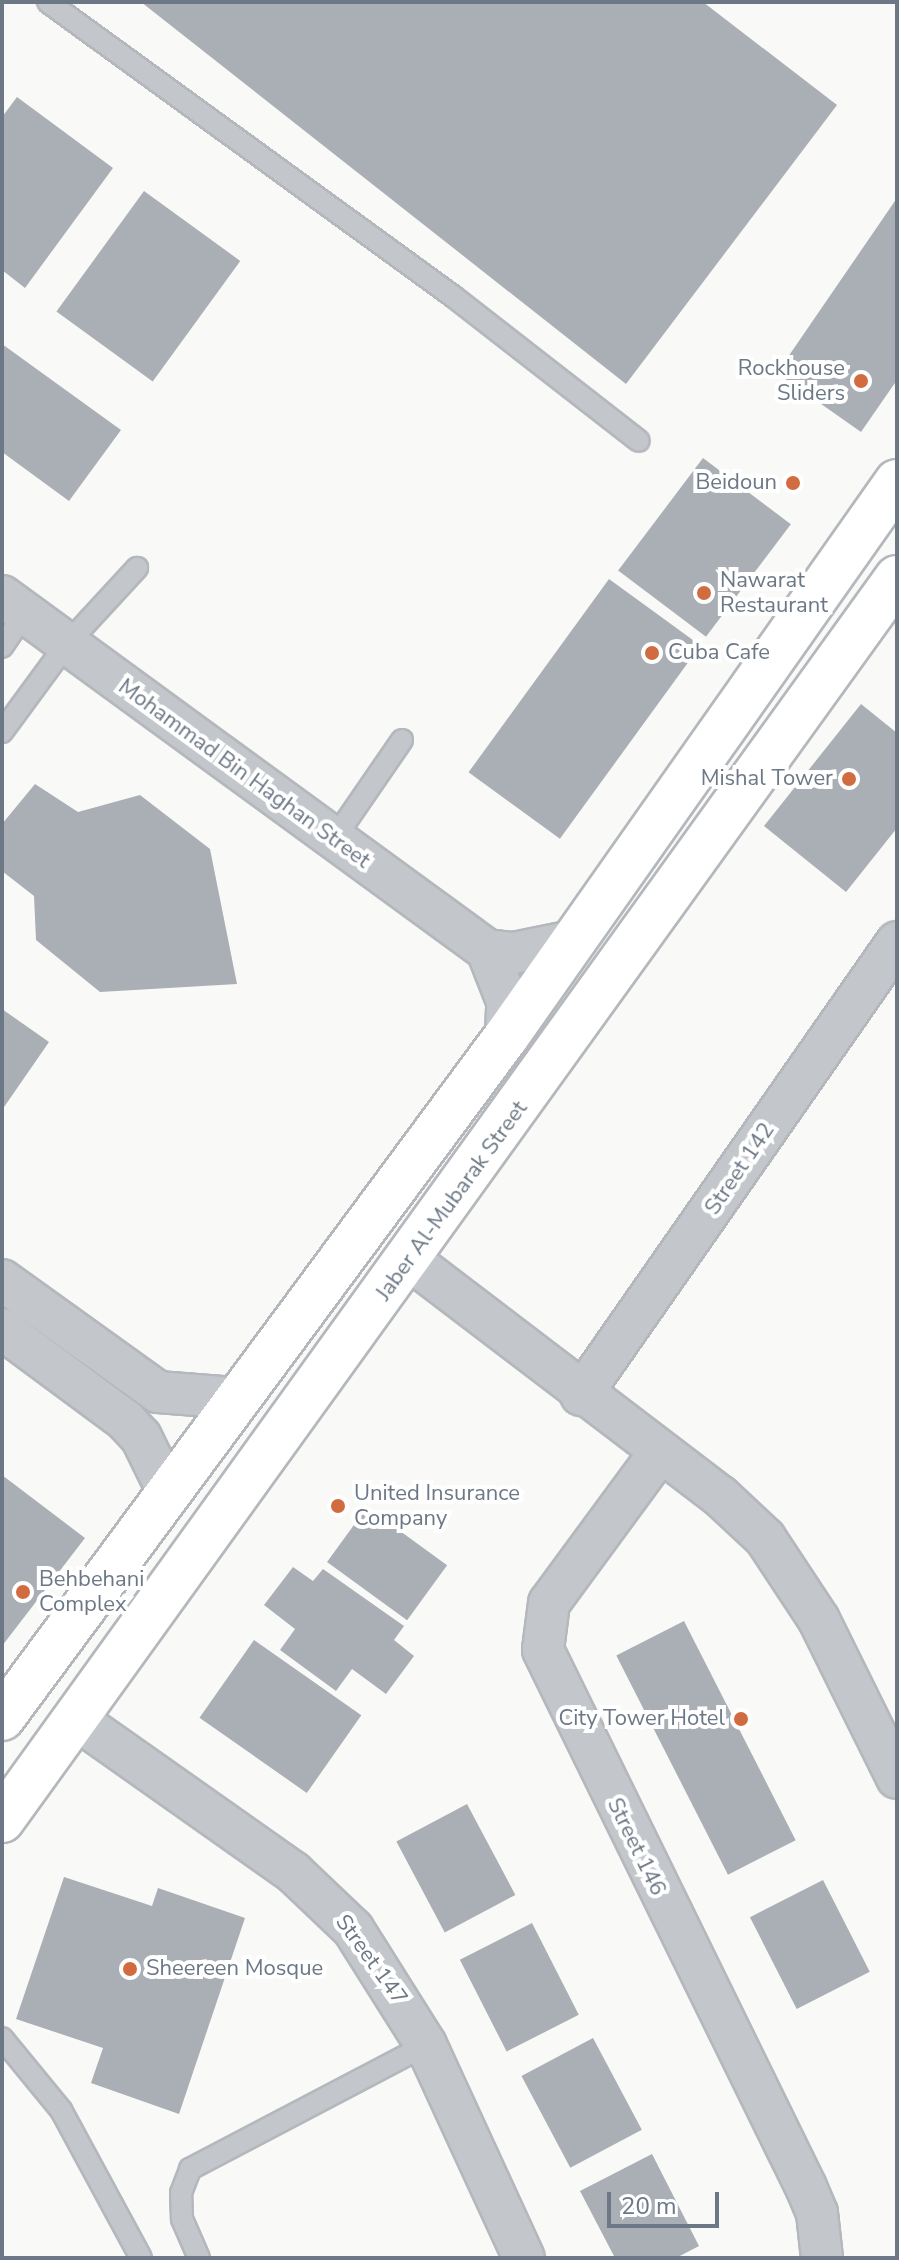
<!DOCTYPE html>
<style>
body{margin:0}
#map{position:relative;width:899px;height:2260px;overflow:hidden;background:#f9f9f7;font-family:"Nunito Sans",sans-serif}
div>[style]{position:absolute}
.building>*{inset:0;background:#a9afb5;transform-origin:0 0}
.roads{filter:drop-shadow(2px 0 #b4b8bd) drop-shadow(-2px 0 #b4b8bd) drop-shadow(0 2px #b4b8bd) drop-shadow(0 -2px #b4b8bd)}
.lane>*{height:20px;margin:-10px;padding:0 10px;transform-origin:10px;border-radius:10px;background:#c3c6ca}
.street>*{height:40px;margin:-20px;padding:0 20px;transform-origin:20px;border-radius:20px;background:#c3c6ca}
.secondary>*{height:44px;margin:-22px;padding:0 22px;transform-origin:22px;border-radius:22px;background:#fff}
.dots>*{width:22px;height:22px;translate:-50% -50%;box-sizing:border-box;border:4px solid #fff;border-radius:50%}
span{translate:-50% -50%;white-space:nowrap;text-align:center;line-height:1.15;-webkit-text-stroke:8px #fff;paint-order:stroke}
.poi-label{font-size:22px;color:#6c7885}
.right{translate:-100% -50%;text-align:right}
.left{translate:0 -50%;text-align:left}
.street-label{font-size:22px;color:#6c7885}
.frame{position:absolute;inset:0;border:4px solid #6c7885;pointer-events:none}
.scale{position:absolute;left:607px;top:2192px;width:112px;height:36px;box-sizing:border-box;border:4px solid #6c7885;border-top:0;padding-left:10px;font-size:24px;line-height:28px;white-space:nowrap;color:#6c7885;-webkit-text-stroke:6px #fff;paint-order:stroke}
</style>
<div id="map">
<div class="building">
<div style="clip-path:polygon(141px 2px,703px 2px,837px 105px,626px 384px)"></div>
<div style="clip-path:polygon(17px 97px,113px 168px,25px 288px,2px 270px,2px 117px)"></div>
<div style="left:144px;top:191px;width:119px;height:149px;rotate:36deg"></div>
<div style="clip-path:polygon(897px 198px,897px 380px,861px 432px,777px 373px)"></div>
<div style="clip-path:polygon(2px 344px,121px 430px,69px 501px,2px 452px)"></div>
<div style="left:703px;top:458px;width:110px;height:141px;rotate:37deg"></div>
<div style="left:609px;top:579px;width:113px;height:239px;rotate:36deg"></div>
<div style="clip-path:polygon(861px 704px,897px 733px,897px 828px,846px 892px,764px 826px)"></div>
<div style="clip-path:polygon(35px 784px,78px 812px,140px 795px,210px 849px,237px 984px,100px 992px,36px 940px,34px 896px,2px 871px,2px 824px)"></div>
<div style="clip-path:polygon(2px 1009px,49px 1042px,2px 1110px)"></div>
<div style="clip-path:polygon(2px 1475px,85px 1538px,2px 1646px)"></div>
<div style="left:367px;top:1507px;width:99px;height:68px;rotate:36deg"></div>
<div style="clip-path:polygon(293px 1567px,313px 1581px,323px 1569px,404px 1626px,394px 1640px,414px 1656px,386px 1694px,352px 1669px,336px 1691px,280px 1650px,295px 1629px,264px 1605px)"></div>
<div style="left:684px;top:1621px;width:246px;height:76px;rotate:63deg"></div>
<div style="left:254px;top:1640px;width:131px;height:95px;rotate:35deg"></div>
<div style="left:467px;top:1804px;width:103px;height:80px;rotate:62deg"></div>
<div style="clip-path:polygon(64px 1877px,152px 1906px,158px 1888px,245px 1918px,179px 2114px,91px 2083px,103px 2048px,16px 2019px)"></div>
<div style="left:823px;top:1880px;width:103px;height:82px;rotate:63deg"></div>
<div style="left:532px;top:1923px;width:103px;height:81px;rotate:63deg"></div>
<div style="left:593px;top:2038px;width:104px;height:81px;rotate:62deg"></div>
<div style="clip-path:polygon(652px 2154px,699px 2246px,676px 2258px,615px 2258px,580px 2191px)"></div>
</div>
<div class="roads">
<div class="lane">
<div style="left:48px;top:2px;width:502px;rotate:36deg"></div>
<div style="left:454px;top:297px;width:234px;rotate:37.9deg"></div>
<div style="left:2px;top:647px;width:41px;rotate:-55.9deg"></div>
<div style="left:2px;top:732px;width:108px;rotate:-53.7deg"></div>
<div style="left:66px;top:645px;width:105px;rotate:-47.3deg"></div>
<div style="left:334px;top:839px;width:120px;rotate:-55.5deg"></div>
<div style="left:2px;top:2038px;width:93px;rotate:50.7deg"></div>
<div style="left:61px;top:2110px;width:168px;rotate:61.6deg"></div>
<div style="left:199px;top:2258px;width:43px;rotate:-113.6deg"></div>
<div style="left:182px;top:2219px;width:26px;rotate:-92deg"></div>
<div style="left:181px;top:2193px;width:26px;rotate:-69deg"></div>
<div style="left:190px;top:2169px;width:267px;rotate:-27.7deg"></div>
</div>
<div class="street">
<div style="left:2px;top:596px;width:600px;rotate:36.13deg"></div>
<div style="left:506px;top:1037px;width:36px;rotate:-88deg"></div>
<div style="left:507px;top:1001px;width:55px;rotate:-111.4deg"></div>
<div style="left:487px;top:950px;width:26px;rotate:7deg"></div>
<div style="left:513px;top:953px;width:60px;rotate:-11.5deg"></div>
<div style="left:410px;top:1260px;width:390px;rotate:37.3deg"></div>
<div style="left:720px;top:1496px;width:62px;rotate:43deg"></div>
<div style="left:765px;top:1538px;width:98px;rotate:56.6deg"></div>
<div style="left:819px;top:1620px;width:176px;rotate:63.7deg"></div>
<div style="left:2px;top:1280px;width:192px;rotate:35.7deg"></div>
<div style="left:158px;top:1392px;width:77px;rotate:4.5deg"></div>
<div style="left:2px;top:1329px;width:153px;rotate:36.5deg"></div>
<div style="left:125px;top:1420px;width:23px;rotate:47deg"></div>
<div style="left:141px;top:1437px;width:61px;rotate:63.9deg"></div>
<div style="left:581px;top:1395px;width:552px;rotate:-55.1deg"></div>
<div style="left:660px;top:1452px;width:187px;rotate:126.3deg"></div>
<div style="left:549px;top:1603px;width:47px;rotate:97.3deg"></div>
<div style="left:543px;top:1650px;width:598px;rotate:63.91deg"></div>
<div style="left:806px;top:2187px;width:28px;rotate:67deg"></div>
<div style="left:817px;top:2213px;width:45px;rotate:83.7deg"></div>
<div style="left:76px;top:1719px;width:266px;rotate:35.2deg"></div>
<div style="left:293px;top:1872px;width:83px;rotate:43.5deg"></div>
<div style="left:353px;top:1929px;width:137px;rotate:57.8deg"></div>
<div style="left:426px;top:2045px;width:234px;rotate:65.3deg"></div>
</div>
<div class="secondary">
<div style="left:2px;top:1718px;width:847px;rotate:-53.5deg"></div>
<div style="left:506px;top:1037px;width:679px;rotate:-54.84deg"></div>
<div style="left:2px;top:1820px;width:1531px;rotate:-54.22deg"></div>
</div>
</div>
<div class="dots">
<div style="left:861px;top:381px;background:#d16b40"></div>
<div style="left:793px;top:483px;background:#d16b40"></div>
<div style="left:704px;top:593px;background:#d16b40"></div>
<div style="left:652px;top:653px;background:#d16b40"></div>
<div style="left:849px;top:779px;background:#d16b40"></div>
<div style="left:338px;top:1506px;background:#d16b40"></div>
<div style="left:23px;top:1592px;background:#d16b40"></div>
<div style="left:741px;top:1719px;background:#d16b40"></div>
<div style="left:130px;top:1969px;background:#d16b40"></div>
</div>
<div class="poi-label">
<span class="right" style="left:845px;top:381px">Rockhouse<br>Sliders</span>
<span class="right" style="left:777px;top:483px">Beidoun</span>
<span class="left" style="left:720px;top:593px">Nawarat<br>Restaurant</span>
<span class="left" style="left:668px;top:653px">Cuba Cafe</span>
<span class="right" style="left:833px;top:779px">Mishal Tower</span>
<span class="left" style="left:354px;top:1506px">United Insurance<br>Company</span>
<span class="left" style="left:39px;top:1592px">Behbehani<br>Complex</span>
<span class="right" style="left:725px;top:1719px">City Tower Hotel</span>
<span class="left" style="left:146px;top:1969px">Sheereen Mosque</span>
</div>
<div class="street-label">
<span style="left:244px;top:774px;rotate:36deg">Mohammad Bin Haghan Street</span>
<span style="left:740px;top:1169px;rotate:-56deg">Street 142</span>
<span style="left:452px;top:1201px;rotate:-54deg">Jaber Al-Mubarak Street</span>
<span style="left:636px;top:1847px;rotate:64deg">Street 146</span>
<span style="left:371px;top:1960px;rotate:54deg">Street 147</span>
</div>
<div class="frame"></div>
<div class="scale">20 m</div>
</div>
